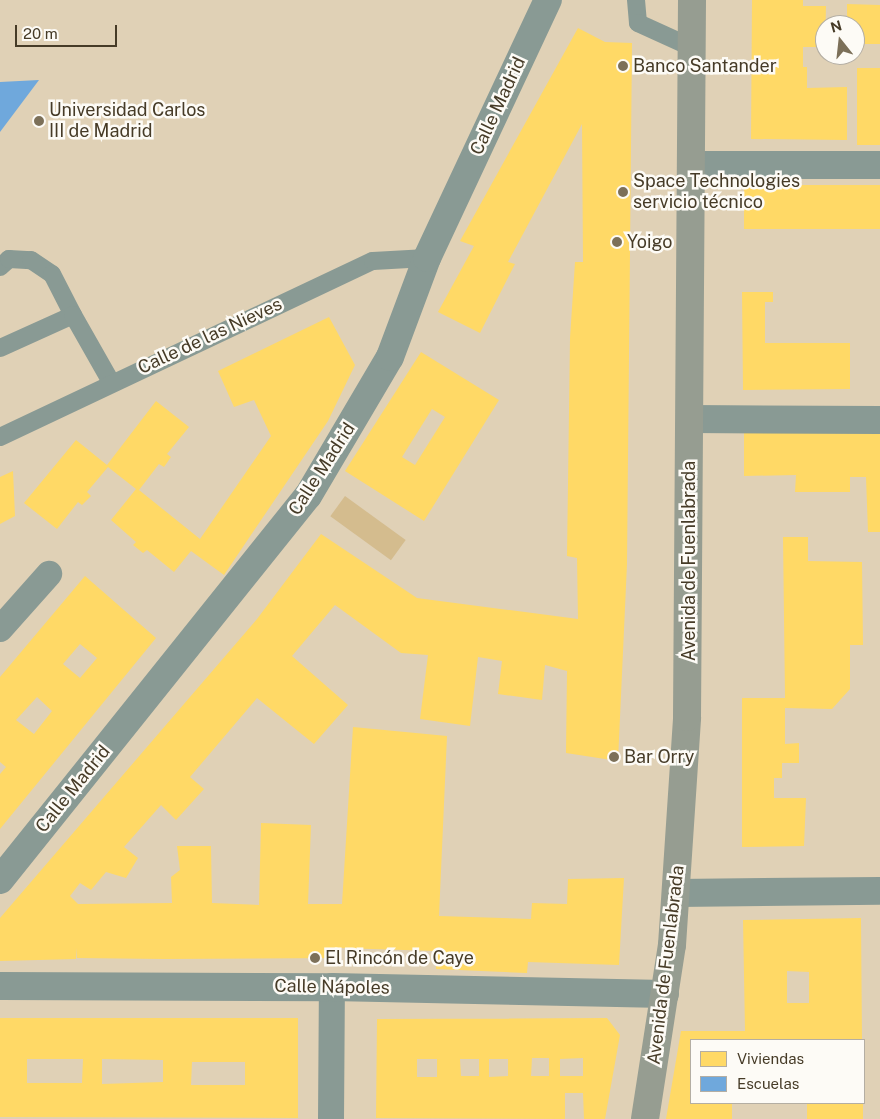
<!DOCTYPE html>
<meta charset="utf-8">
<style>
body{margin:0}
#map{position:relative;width:880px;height:1119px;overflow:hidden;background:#e0d1b6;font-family:"Public Sans",sans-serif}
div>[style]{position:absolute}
.green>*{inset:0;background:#d4bc8e;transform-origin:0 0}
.homes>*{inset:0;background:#ffd966;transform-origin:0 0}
.schools>*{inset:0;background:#6fa8dc}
.service>*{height:18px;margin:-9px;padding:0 9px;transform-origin:9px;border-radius:9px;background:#899a94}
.pedestrian>*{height:26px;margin:-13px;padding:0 13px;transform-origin:13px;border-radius:13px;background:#899a94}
.minor>*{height:28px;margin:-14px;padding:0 14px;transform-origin:14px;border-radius:14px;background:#899a94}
.primary>*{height:28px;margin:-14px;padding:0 14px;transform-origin:14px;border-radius:14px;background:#969d91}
.dots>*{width:14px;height:14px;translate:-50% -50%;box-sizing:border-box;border:2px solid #fdfbf6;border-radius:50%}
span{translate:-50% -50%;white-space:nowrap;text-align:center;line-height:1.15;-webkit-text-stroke:5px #fdfbf6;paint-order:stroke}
.poi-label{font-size:18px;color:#463b27}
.left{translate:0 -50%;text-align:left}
.street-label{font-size:18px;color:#463b27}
.legend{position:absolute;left:690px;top:1039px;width:175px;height:65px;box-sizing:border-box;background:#fdfbf6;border:1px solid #b4aea3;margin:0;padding:6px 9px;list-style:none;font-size:15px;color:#463b27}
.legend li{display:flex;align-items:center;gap:10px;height:25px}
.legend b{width:25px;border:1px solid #b4aea3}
.north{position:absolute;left:815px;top:15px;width:50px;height:50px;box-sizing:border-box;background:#fdfbf6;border:1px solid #b4aea3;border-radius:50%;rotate:344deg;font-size:14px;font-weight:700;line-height:20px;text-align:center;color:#463b27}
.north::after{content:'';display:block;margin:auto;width:18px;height:22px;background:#7c7059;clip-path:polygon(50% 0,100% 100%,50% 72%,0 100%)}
.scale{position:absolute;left:15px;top:25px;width:102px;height:22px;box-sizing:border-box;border:2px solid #463b27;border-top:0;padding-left:6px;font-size:15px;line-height:18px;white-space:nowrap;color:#463b27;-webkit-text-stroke:4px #fdfbf6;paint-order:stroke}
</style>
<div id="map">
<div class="green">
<div style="left:345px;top:496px;width:75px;height:25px;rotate:36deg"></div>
</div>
<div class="homes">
<div style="clip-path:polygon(752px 0,803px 0,803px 6px,826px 6px,825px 47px,803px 47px,803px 67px,807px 67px,807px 88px,847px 87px,847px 140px,751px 139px)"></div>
<div style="clip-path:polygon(847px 4px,880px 5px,880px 44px,855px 44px,855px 25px,847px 25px)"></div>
<div style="clip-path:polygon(578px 28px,605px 42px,632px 43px,627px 564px,618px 761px,566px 753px,567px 671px,545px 665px,542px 700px,498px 694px,502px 661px,478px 657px,470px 726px,420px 719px,428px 655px,401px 653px,335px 605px,292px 656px,348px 705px,314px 744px,257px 698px,190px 777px,204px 789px,176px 820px,161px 805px,124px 847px,138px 858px,126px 878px,106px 872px,91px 890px,80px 883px,70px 896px,78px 904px,172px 903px,171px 877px,180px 870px,177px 846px,211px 846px,212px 903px,259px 905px,261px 823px,311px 825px,308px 904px,342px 904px,353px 727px,447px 736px,439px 916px,531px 919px,532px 903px,567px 904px,568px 879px,624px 878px,619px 965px,528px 962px,527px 973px,436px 969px,436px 951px,340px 948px,339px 958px,164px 959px,77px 958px,76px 948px,76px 959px,0 961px,0 918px,257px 619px,321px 534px,417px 598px,578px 619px,577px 558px,567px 556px,570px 338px,575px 262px,583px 262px,582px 124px,508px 262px,515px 264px,480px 333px,438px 312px,474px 246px,460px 241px)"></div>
<div style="left:857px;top:68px;width:23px;height:77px"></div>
<div style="left:880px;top:185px;width:44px;height:136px;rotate:90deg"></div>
<div style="clip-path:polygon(742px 292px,773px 292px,773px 302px,765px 302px,765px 343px,850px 343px,850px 389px,743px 390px)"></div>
<div style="clip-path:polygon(329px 317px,355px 365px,328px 421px,224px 575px,191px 551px,174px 572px,147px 550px,143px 553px,133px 545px,136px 542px,111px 520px,136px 489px,108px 467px,87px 492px,91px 496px,82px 505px,78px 502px,57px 529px,24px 503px,76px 440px,107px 465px,156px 401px,189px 427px,167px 454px,171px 457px,164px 467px,159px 464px,139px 490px,200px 539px,271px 436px,254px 400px,234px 407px,218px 371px)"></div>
<div style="clip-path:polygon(evenodd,421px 352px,499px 400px,424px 521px,345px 471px,421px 352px,432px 409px,445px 417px,415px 465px,402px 457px,432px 409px)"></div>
<div style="clip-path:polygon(744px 432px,880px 432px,880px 532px,868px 532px,866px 477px,850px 477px,850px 492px,795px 492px,796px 475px,744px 476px)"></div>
<div style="clip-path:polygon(13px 471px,15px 516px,0 524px,0 477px)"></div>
<div style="clip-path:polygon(783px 537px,808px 537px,808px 561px,862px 562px,863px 645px,850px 645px,850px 689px,832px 709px,785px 708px,785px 744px,799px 743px,799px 763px,782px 763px,782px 778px,774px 778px,774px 798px,806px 798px,804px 846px,742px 847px,742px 698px,785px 698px)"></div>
<div style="clip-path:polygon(evenodd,85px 576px,156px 638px,0 829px,0 774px,6px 767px,0 762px,0 677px,85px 576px,80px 644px,97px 658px,80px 678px,63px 664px,80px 644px,85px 576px,37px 697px,52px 711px,34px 734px,16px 720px,37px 697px)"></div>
<div style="clip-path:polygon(evenodd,861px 918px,862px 1040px,691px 1040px,691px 1103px,732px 1103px,732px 1119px,666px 1119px,681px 1031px,745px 1031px,743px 920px,861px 918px,787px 971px,809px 972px,809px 1003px,787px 1003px,787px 971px)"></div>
<div style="clip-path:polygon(evenodd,0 1018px,298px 1018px,298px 1118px,0 1117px,0 1018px,27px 1059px,83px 1059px,82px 1083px,27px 1083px,27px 1059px,0 1018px,102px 1059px,163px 1060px,163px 1082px,102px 1084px,102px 1059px,0 1018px,192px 1062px,245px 1062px,245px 1085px,191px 1085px,192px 1062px)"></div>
<div style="clip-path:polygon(evenodd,607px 1018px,620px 1035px,605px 1119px,584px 1119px,583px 1093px,565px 1093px,565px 1119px,376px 1118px,377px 1019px,607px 1018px,532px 1058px,549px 1058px,549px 1076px,531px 1076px,532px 1058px,607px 1018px,583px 1058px,583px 1076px,560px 1076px,560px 1059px,583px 1058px,607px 1018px,417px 1059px,437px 1059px,437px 1077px,417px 1077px,417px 1059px,607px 1018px,460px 1059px,479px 1059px,479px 1076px,461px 1076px,460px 1059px,607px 1018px,489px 1059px,508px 1059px,508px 1076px,489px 1077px,489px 1059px)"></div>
<div style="left:807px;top:1103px;width:56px;height:16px"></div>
</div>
<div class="schools">
<div style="clip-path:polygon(39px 80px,0 132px,0 82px)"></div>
</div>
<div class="service">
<div style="left:636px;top:0;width:23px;rotate:85deg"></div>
<div style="left:638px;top:23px;width:58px;rotate:24.4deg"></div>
<div style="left:0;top:267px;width:12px;rotate:-42deg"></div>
<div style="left:9px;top:259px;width:22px;rotate:3deg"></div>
<div style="left:31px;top:260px;width:25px;rotate:34deg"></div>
<div style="left:52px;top:274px;width:46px;rotate:62.9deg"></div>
<div style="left:0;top:348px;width:80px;rotate:-24.3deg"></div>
<div style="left:73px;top:315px;width:77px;rotate:60.4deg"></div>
<div style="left:0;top:437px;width:412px;rotate:-25.3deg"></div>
<div style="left:373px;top:261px;width:54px;rotate:-3.2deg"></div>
</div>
<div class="pedestrian">
<div style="left:0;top:629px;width:74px;rotate:-48.3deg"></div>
<div style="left:331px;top:1119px;width:132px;rotate:-89.6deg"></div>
</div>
<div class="minor">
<div style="left:691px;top:165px;width:189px"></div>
<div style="left:690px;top:419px;width:190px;rotate:0.3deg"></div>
<div style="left:0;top:880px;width:492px;rotate:-51.3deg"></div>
<div style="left:308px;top:496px;width:161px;rotate:-59.5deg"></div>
<div style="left:390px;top:357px;width:106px;rotate:-69.5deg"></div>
<div style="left:427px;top:258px;width:285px;rotate:-64.9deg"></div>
<div style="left:677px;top:893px;width:203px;rotate:-0.6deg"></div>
<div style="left:0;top:986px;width:332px;rotate:0.2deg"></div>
<div style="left:332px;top:987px;width:333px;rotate:1.2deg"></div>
</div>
<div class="primary">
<div style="left:645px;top:1119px;width:176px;rotate:-81.2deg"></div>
<div style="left:672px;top:945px;width:228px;rotate:-86.2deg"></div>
<div style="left:687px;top:717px;width:717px;rotate:-89.6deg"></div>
</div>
<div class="dots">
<div style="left:623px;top:66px;background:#7c7059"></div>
<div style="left:39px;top:121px;background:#7c7059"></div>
<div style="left:623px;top:192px;background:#7c7059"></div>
<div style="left:617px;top:242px;background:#7c7059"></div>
<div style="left:614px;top:757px;background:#7c7059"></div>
<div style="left:315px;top:958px;background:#7c7059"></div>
</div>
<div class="poi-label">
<span class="left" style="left:633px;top:66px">Banco Santander</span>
<span class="left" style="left:49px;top:121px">Universidad Carlos<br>III de Madrid</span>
<span class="left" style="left:633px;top:192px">Space Technologies<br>servicio técnico</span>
<span class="left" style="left:627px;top:242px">Yoigo</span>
<span class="left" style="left:624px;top:757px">Bar Orry</span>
<span class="left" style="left:325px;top:958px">El Rincón de Caye</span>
</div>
<div class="street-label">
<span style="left:498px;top:106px;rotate:-65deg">Calle Madrid</span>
<span style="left:210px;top:336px;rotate:-25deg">Calle de las Nieves</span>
<span style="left:322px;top:469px;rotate:-57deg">Calle Madrid</span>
<span style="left:689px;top:561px;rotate:-90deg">Avenida de Fuenlabrada</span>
<span style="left:73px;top:789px;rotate:-51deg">Calle Madrid</span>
<span style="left:666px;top:965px;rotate:-83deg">Avenida de Fuenlabrada</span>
<span style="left:332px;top:987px;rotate:1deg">Calle Nápoles</span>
</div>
<ul class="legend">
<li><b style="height:14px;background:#ffd966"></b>Viviendas</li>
<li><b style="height:14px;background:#6fa8dc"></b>Escuelas</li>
</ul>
<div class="north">N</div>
<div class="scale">20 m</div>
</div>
